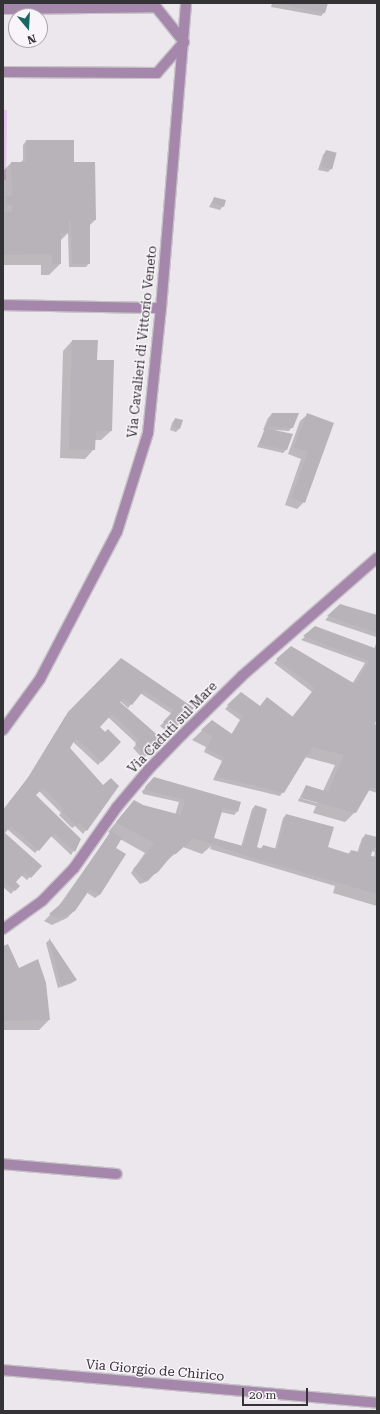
<!DOCTYPE html>
<style>
body{margin:0}
#map{position:relative;width:380px;height:1414px;overflow:hidden;background:#ebe7ec;font-family:"Roboto Serif",serif}
div>[style]{position:absolute}
.green>*{inset:0;background:#e7c4ee}
.shadow>*{inset:0;background:#0003}
.building>*{inset:0;background:#b7b3b8;transform-origin:0 0}
.roads{filter:drop-shadow(1px 0 #c6c3c7) drop-shadow(-1px 0 #c6c3c7) drop-shadow(0 1px #c6c3c7) drop-shadow(0 -1px #c6c3c7)}
.minor>*{height:10px;margin:-5px;padding:0 5px;transform-origin:5px;border-radius:5px;background:#a687ac}
span{translate:-50% -50%;white-space:nowrap;text-align:center;line-height:1.15;-webkit-text-stroke:3px #f8f4f9;paint-order:stroke}
.street-label{font-size:13px;color:#333234}
.frame{position:absolute;inset:0;border:4px solid #333234;pointer-events:none}
.north{position:absolute;left:8px;top:8px;width:40px;height:40px;box-sizing:border-box;background:#f8f4f9;border:1px solid #a9a6aa;border-radius:50%;rotate:162deg;font-size:11px;font-weight:700;line-height:16px;text-align:center;color:#333234}
.north::after{content:'';display:block;margin:auto;width:14px;height:18px;background:#196765;clip-path:polygon(50% 0,100% 100%,50% 72%,0 100%)}
.scale{position:absolute;left:242px;top:1388px;width:66px;height:18px;box-sizing:border-box;border:2px solid #333234;border-top:0;padding-left:5px;font-size:12px;line-height:14px;white-space:nowrap;color:#333234;-webkit-text-stroke:3px #f8f4f9;paint-order:stroke}
</style>
<div id="map">
<div class="green">
<div style="clip-path:polygon(3px 110px,7px 110px,6px 180px,3px 180px)"></div>
</div>
<div class="shadow">
<div style="clip-path:polygon(272px 3px,327px 3px,324px 13px,321px 16px,271px 7px)"></div>
<div style="clip-path:polygon(26px 141px,73px 163px,95px 220px,89px 226px,89px 263px,86px 267px,69px 267px,68px 233px,60px 241px,60px 264px,49px 275px,41px 275px,41px 265px,3px 265px,3px 171px,11px 163px,20px 163px,23px 160px,23px 145px)"></div>
<div style="clip-path:polygon(326px 151px,335px 154px,331px 169px,328px 172px,318px 170px,323px 155px)"></div>
<div style="clip-path:polygon(214px 198px,223px 206px,220px 210px,209px 207px)"></div>
<div style="clip-path:polygon(72px 341px,96px 361px,111px 431px,101px 440px,94px 440px,94px 449px,85px 459px,60px 458px,63px 351px)"></div>
<div style="clip-path:polygon(272px 414px,292px 427px,289px 431px,276px 430px,286px 450px,283px 453px,257px 447px,265px 430px,263px 430px,268px 418px)"></div>
<div style="clip-path:polygon(307px 415px,332px 424px,304px 502px,297px 509px,285px 505px,301px 459px,288px 454px,300px 421px)"></div>
<div style="clip-path:polygon(175px 419px,179px 429px,176px 432px,170px 430px,172px 423px)"></div>
<div style="clip-path:polygon(340px 605px,377px 616px,377px 720px,375px 719px,373px 725px,377px 726px,377px 793px,368px 790px,355px 812px,345px 822px,313px 813px,316px 806px,298px 801px,299px 798px,317px 803px,319px 802px,300px 797px,306px 787px,323px 791px,335px 765px,305px 757px,280px 796px,213px 780px,222px 761px,204px 752px,206px 747px,192px 740px,212px 721px,231px 735px,240px 720px,225px 709px,241px 693px,260px 707px,267px 698px,292px 717px,312px 692px,274px 663px,291px 648px,352px 684px,365px 663px,301px 640px,315px 628px,374px 649px,376px 644px,376px 637px,325px 620px)"></div>
<div style="clip-path:polygon(121px 659px,193px 709px,169px 733px,160px 726px,172px 714px,140px 693px,128px 708px,118px 699px,117px 701px,161px 740px,143px 759px,133px 748px,137px 744px,108px 717px,98px 727px,120px 742px,98px 765px,72px 741px,68px 748px,86px 830px,83px 834px,75px 826px,72px 828px,59px 815px,61px 813px,39px 791px,35px 795px,80px 840px,71px 855px,51px 836px,35px 853px,7px 829px,3px 833px,40px 866px,27px 880px,21px 875px,14px 882px,18px 886px,11px 894px,3px 887px,3px 810px,27px 779px,65px 717px)"></div>
<div style="clip-path:polygon(evenodd,155px 779px,237px 812px,234px 815px,221px 812px,213px 838px,241px 847px,252px 809px,255px 806px,256px 848px,260px 849px,263px 846px,275px 849px,283px 818px,286px 815px,327px 848px,348px 854px,351px 851px,357px 853px,362px 838px,366px 835px,377px 838px,377px 906px,333px 893px,335px 886px,210px 849px,211px 846px,202px 854px,183px 847px,164px 863px,148px 881px,140px 884px,131px 873px,145px 853px,120px 839px,112px 852px,125px 855px,99px 895px,95px 898px,86px 892px,75px 910px,67px 918px,52px 925px,44px 921px,58px 907px,110px 833px,108px 832px,134px 801px,143px 806px,175px 815px,179px 802px,143px 794px,142px 791px,155px 779px,371px 851px,375px 852px,374px 858px,370px 856px,371px 851px)"></div>
<div style="clip-path:polygon(49px 940px,76px 980px,72px 983px,58px 988px,46px 943px)"></div>
<div style="clip-path:polygon(3px 948px,18px 970px,45px 983px,49px 1020px,39px 1030px,3px 1030px)"></div>
</div>
<div class="building">
<div style="clip-path:polygon(275px 3px,328px 3px,325px 13px)"></div>
<div style="clip-path:polygon(26px 140px,74px 140px,74px 162px,95px 162px,96px 220px,90px 220px,90px 264px,72px 264px,71px 221px,69px 221px,69px 233px,61px 233px,61px 264px,52px 264px,52px 254px,3px 255px,3px 212px,12px 212px,12px 205px,6px 205px,5px 196px,12px 196px,11px 162px,26px 162px)"></div>
<div style="left:326px;top:150px;width:11px;height:17px;rotate:15deg"></div>
<div style="clip-path:polygon(214px 197px,226px 200px,224px 207px,212px 203px)"></div>
<div style="clip-path:polygon(72px 340px,98px 340px,97px 360px,114px 360px,112px 431px,96px 431px,95px 450px,69px 449px)"></div>
<div style="clip-path:polygon(272px 413px,299px 413px,293px 428px,266px 427px)"></div>
<div style="clip-path:polygon(307px 413px,334px 423px,305px 503px,291px 498px,308px 452px,294px 447px)"></div>
<div style="clip-path:polygon(175px 418px,183px 420px,180px 429px,173px 427px)"></div>
<div style="clip-path:polygon(265px 428px,293px 434px,287px 450px,259px 444px)"></div>
<div style="clip-path:polygon(340px 604px,377px 615px,377px 633px,327px 616px)"></div>
<div style="clip-path:polygon(315px 626px,377px 649px,377px 718px,375px 724px,377px 725px,377px 789px,371px 787px,356px 813px,300px 798px,306px 785px,328px 792px,344px 755px,312px 747px,284px 793px,215px 776px,225px 758px,207px 749px,213px 736px,201px 730px,212px 720px,232px 734px,243px 716px,227px 705px,241px 692px,260px 706px,267px 697px,293px 717px,315px 688px,276px 659px,291px 646px,355px 684px,369px 661px,303px 636px)"></div>
<div style="clip-path:polygon(121px 658px,194px 708px,173px 731px,163px 722px,174px 710px,144px 690px,132px 705px,124px 698px,120px 702px,163px 740px,147px 756px,135px 744px,139px 740px,112px 714px,100px 727px,105px 732px,108px 729px,121px 742px,102px 762px,76px 738px,70px 748px,103px 785px,111px 778px,119px 786px,87px 831px,79px 823px,76px 825px,62px 811px,64px 809px,43px 788px,36px 795px,81px 839px,75px 852px,54px 833px,39px 851px,11px 826px,5px 833px,42px 866px,31px 878px,25px 872px,16px 882px,20px 886px,15px 891px,3px 880px,3px 810px,30px 775px,68px 712px)"></div>
<div style="clip-path:polygon(154px 777px,241px 802px,238px 812px,223px 808px,214px 838px,243px 846px,255px 805px,267px 809px,257px 847px,262px 849px,263px 845px,277px 849px,286px 814px,334px 827px,328px 847px,350px 854px,351px 850px,359px 852px,365px 834px,377px 837px,377px 848px,373px 847px,371px 856px,377px 857px,377px 894px,253px 858px,193px 838px,176px 854px,173px 854px,158px 872px,144px 881px,133px 869px,141px 861px,154px 843px,116px 822px,134px 800px,143px 805px,181px 815px,185px 800px,146px 790px,145px 787px)"></div>
<div style="clip-path:polygon(111px 831px,122px 838px,116px 848px,126px 854px,100px 895px,90px 889px,75px 911px,59px 919px,49px 914px,64px 901px)"></div>
<div style="clip-path:polygon(49px 939px,49px 938px,77px 980px,61px 986px)"></div>
<div style="clip-path:polygon(8px 944px,19px 968px,38px 959px,46px 983px,50px 1020px,3px 1021px,3px 946px)"></div>
</div>
<div class="roads">
<div class="minor">
<div style="left:3px;top:9px;width:153px;rotate:-0.7deg"></div>
<div style="left:156px;top:7px;width:45px;rotate:51.3deg"></div>
<div style="left:3px;top:72px;width:154px;rotate:0.4deg"></div>
<div style="left:157px;top:73px;width:41px;rotate:-48.9deg"></div>
<div style="left:3px;top:305px;width:158px;rotate:1.1deg"></div>
<div style="left:3px;top:730px;width:63px;rotate:-54deg"></div>
<div style="left:40px;top:679px;width:166px;rotate:-62.4deg"></div>
<div style="left:117px;top:532px;width:104px;rotate:-72.6deg"></div>
<div style="left:148px;top:433px;width:126px;rotate:-84.1deg"></div>
<div style="left:161px;top:308px;width:306px;rotate:-85.3deg"></div>
<div style="left:3px;top:929px;width:48px;rotate:-35.7deg"></div>
<div style="left:42px;top:901px;width:46px;rotate:-45.9deg"></div>
<div style="left:74px;top:868px;width:75px;rotate:-54.8deg"></div>
<div style="left:117px;top:807px;width:48px;rotate:-50deg"></div>
<div style="left:148px;top:770px;width:49px;rotate:-45.8deg"></div>
<div style="left:182px;top:735px;width:84px;rotate:-44.5deg"></div>
<div style="left:242px;top:676px;width:179px;rotate:-41.2deg"></div>
<div style="left:3px;top:1164px;width:114px;rotate:5deg"></div>
<div style="left:3px;top:1370px;width:375px;rotate:5deg"></div>
</div>
</div>
<div class="street-label">
<span style="left:143px;top:342px;rotate:-84deg">Via Cavalieri di Vittorio Veneto</span>
<span style="left:173px;top:728px;rotate:-46deg">Via Caduti sul Mare</span>
<span style="left:155px;top:1371px;rotate:5deg">Via Giorgio de Chirico</span>
</div>
<div class="frame"></div>
<div class="north">N</div>
<div class="scale">20 m</div>
</div>
